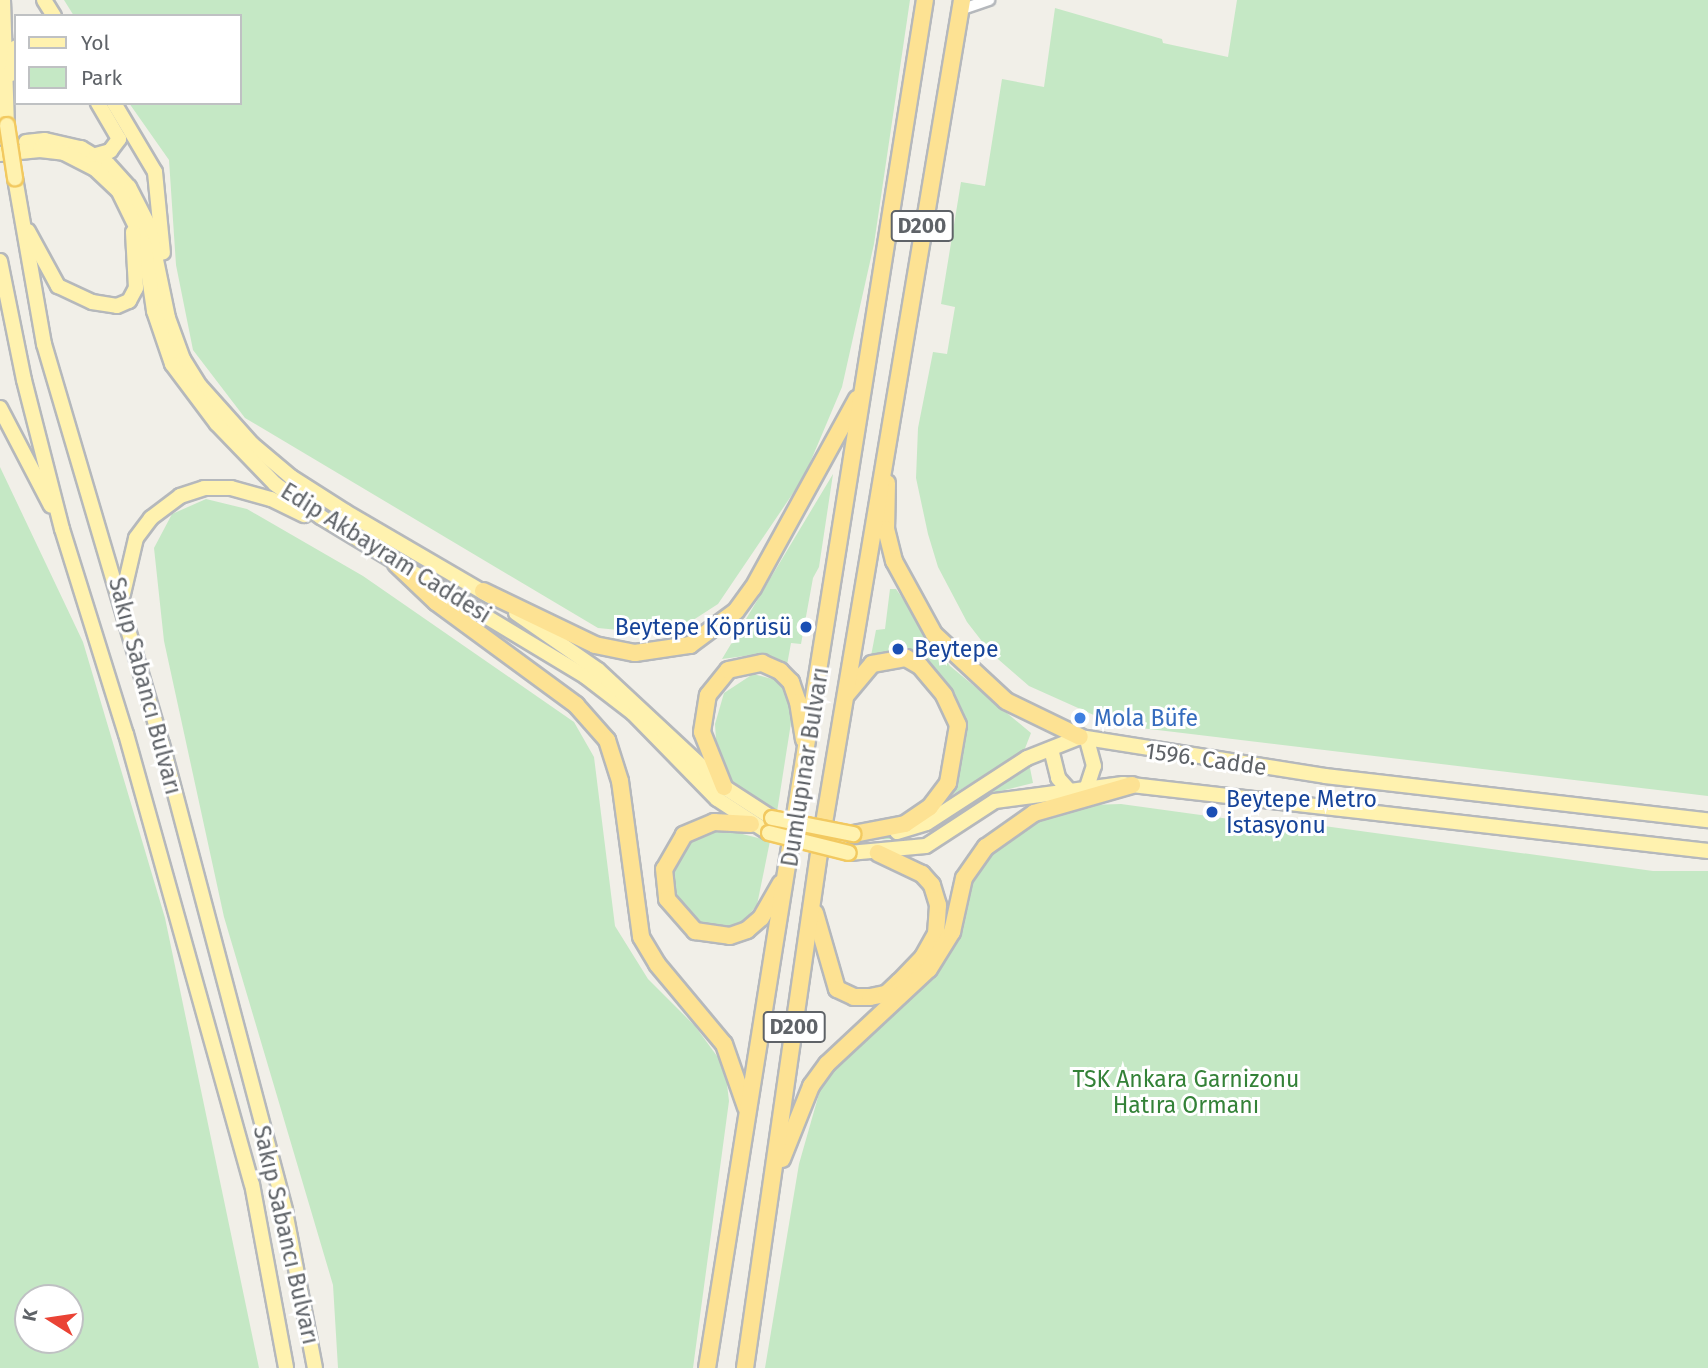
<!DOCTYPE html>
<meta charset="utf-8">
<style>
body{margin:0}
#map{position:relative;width:1708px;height:1368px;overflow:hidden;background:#f1efe8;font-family:"Fira Sans",sans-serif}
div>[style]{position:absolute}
.green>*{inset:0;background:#c5e8c5}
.roads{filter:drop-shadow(2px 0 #b5b8bc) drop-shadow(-2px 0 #b5b8bc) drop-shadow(0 2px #b5b8bc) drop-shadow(0 -2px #b5b8bc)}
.minor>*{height:10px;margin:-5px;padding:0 5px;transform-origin:5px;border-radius:5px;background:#fff}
.major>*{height:14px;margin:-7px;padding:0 7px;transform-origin:7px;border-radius:7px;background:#fff2af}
.highway>*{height:16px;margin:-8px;padding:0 8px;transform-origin:8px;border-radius:8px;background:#fde293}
.bridges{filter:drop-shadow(2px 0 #f2c960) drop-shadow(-2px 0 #f2c960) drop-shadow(0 2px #f2c960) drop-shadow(0 -2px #f2c960)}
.major-bridge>*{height:14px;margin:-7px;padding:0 7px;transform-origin:7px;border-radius:7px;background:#fff2af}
.dots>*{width:19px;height:19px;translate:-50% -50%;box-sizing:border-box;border:4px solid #fff;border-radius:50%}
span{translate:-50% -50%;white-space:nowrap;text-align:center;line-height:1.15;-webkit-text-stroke:6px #fff;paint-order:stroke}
.shield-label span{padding:2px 5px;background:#fff;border:2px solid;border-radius:5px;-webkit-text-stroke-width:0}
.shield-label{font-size:21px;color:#5f6368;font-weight:700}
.street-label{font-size:23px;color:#5f6368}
.transit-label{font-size:23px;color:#164399}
.right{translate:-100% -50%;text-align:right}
.left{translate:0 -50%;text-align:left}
.shop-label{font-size:23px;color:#366cbe}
.park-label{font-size:23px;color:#348238}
.legend{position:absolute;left:14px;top:14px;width:228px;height:91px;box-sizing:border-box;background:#fff;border:2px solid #bfc1c3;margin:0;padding:9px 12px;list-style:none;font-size:21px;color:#5f6368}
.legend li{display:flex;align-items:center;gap:14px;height:35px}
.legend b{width:35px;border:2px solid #bfc1c3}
.north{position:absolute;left:14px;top:1284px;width:70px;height:70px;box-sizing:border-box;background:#fff;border:2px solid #bfc1c3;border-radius:50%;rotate:282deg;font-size:19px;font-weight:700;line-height:28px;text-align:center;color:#5f6368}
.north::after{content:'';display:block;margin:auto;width:24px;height:32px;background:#ea4335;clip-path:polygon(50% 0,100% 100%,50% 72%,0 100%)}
</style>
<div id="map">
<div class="green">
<div style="clip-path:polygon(64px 0,910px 0,874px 244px,842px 387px,804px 477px,718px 604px,670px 635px,598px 628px,245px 418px,193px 350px,176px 265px,169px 160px,129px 103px,240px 103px,240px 16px,74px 16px)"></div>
<div style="clip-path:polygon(1237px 0,1708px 0,1708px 796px,1116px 725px,1029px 686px,991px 653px,967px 622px,938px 567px,928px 534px,916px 478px,918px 428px,933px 352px,947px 354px,955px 307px,941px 304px,961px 182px,985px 186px,1002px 79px,1044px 87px,1055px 8px,1162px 39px,1163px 43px,1228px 57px)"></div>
<div style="clip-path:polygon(evenodd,0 467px,83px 642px,165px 918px,259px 1368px,0 1368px,0 467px,28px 1298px,70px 1298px,70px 1340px,28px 1340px,28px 1298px)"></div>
<div style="clip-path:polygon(833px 474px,819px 567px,813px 578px,801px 644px,791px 643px,787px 665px,760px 654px,722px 659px)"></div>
<div style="clip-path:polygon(206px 499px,247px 509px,363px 576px,574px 722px,594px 757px,615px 926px,648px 979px,695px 1026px,725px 1067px,729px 1101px,693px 1368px,338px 1368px,333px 1285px,224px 917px,164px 641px,154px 548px,172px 514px)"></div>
<div style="clip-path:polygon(890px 589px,896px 589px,950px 666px,1031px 733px,1024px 751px,947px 798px,955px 778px,962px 715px,895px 652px,870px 661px,876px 630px,885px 629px)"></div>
<div style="clip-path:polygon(753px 674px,776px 680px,791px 699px,793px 710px,777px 812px,742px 793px,728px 776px,716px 740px,715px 724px,724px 693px)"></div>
<div style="clip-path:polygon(1029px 763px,1033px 783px,977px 797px,948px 822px,932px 830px,895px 839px,846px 840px,925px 830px)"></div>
<div style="clip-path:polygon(1121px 804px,1266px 824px,1324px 826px,1653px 871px,1708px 871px,1708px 1368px,765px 1368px,799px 1164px,826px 1069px,921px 983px,984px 858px,1036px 818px,1090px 805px)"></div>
<div style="clip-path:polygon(723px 829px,770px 841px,757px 905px,739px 927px,720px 931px,693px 922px,675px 899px,671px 880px,673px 865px,690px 839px)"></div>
</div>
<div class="roads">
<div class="minor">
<div style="left:960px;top:10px;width:31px;rotate:-19deg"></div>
</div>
<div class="major">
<div style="left:3px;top:0;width:125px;rotate:88.2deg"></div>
<div style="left:44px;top:0;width:19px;rotate:58deg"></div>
<div style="left:11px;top:74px;width:27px;rotate:-80deg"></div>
<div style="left:114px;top:103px;width:80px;rotate:59.3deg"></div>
<div style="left:155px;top:172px;width:81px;rotate:84.4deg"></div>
<div style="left:26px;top:142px;width:19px;rotate:-6deg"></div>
<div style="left:45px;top:140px;width:37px;rotate:13deg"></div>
<div style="left:81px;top:148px;width:31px;rotate:31deg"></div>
<div style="left:108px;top:164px;width:31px;rotate:48deg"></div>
<div style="left:129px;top:187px;width:44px;rotate:62.9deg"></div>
<div style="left:149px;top:226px;width:94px;rotate:78.3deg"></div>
<div style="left:168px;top:318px;width:44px;rotate:69.9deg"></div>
<div style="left:183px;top:359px;width:32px;rotate:58deg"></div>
<div style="left:200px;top:386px;width:78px;rotate:48.1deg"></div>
<div style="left:252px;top:444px;width:51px;rotate:40.2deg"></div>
<div style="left:291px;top:477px;width:65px;rotate:32.5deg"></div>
<div style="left:346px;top:512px;width:167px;rotate:30.3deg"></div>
<div style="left:0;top:154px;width:40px;rotate:-5.7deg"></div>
<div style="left:40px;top:150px;width:24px;rotate:7deg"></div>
<div style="left:64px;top:153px;width:34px;rotate:27deg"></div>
<div style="left:94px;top:168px;width:33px;rotate:43deg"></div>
<div style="left:118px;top:190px;width:59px;rotate:63.9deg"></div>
<div style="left:144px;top:243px;width:69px;rotate:81.6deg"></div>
<div style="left:154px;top:311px;width:56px;rotate:71.2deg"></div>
<div style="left:172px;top:364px;width:75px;rotate:53.1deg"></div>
<div style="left:217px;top:424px;width:83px;rotate:46deg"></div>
<div style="left:275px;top:484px;width:57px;rotate:35.7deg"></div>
<div style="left:321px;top:517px;width:310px;rotate:31.1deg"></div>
<div style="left:586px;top:677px;width:59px;rotate:37.5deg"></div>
<div style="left:633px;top:713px;width:120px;rotate:45.7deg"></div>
<div style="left:717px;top:799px;width:62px;rotate:33.2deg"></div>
<div style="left:96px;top:155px;width:15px;rotate:-16deg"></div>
<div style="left:110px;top:151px;width:15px;rotate:-53deg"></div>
<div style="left:119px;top:139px;width:42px;rotate:-120.3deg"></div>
<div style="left:15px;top:178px;width:169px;rotate:80.1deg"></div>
<div style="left:44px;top:344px;width:417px;rotate:73.6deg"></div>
<div style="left:162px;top:744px;width:483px;rotate:75.2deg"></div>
<div style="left:285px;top:1211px;width:160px;rotate:79.2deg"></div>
<div style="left:28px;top:231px;width:63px;rotate:61.4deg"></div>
<div style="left:58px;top:286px;width:38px;rotate:25deg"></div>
<div style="left:92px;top:302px;width:25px;rotate:9deg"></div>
<div style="left:117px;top:306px;width:13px;rotate:-23deg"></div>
<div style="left:129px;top:301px;width:15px;rotate:-62deg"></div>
<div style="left:136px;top:288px;width:56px;rotate:-93.1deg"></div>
<div style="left:0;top:261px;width:121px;rotate:78.6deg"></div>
<div style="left:24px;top:380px;width:154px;rotate:75.7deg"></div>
<div style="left:62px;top:529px;width:215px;rotate:72.7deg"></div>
<div style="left:126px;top:734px;width:467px;rotate:74.4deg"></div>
<div style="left:252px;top:1184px;width:187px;rotate:79.5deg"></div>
<div style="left:0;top:408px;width:110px;rotate:62.5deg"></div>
<div style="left:123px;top:594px;width:57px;rotate:-76.9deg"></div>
<div style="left:136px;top:538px;width:25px;rotate:-53deg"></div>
<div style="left:151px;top:518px;width:36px;rotate:-37deg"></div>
<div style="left:180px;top:496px;width:25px;rotate:-18deg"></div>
<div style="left:204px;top:488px;width:27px"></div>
<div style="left:231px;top:488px;width:41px;rotate:15.4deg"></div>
<div style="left:271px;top:499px;width:37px;rotate:26deg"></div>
<div style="left:516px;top:613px;width:100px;rotate:34.8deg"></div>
<div style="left:598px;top:670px;width:172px;rotate:42.9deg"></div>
<div style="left:724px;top:787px;width:57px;rotate:32.9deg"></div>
<div style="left:1051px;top:749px;width:30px;rotate:76deg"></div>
<div style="left:1058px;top:778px;width:15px;rotate:48deg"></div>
<div style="left:1087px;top:787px;width:22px;rotate:-72deg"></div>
<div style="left:1094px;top:766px;width:28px;rotate:-105deg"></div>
<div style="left:897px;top:832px;width:31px;rotate:-17deg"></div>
<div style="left:927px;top:823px;width:119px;rotate:-33deg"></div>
<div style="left:1027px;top:758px;width:57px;rotate:-21.6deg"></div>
<div style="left:1080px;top:737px;width:248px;rotate:9deg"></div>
<div style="left:1325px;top:776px;width:386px;rotate:6.6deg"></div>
<div style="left:849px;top:853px;width:77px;rotate:-5.2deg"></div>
<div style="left:926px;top:846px;width:82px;rotate:-33.1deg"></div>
<div style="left:995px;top:801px;width:129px;rotate:-7.6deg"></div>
<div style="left:1123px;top:784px;width:589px;rotate:6.53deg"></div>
</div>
<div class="highway">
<div style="left:887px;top:483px;width:46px;rotate:91.2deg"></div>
<div style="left:886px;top:529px;width:33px;rotate:76deg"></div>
<div style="left:894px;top:561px;width:83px;rotate:61.3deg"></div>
<div style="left:934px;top:634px;width:98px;rotate:42.9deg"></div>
<div style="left:1006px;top:701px;width:82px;rotate:25.9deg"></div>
<div style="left:396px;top:564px;width:55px;rotate:43.5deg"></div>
<div style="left:436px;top:602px;width:174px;rotate:36.3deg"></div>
<div style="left:576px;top:705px;width:47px;rotate:48.5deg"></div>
<div style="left:607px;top:740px;width:43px;rotate:72.4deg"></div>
<div style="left:620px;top:781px;width:157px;rotate:82.3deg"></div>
<div style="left:641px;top:937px;width:31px;rotate:59deg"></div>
<div style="left:657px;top:964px;width:104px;rotate:50.1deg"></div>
<div style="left:724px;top:1044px;width:67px;rotate:70.8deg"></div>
<div style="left:483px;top:591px;width:124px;rotate:25.7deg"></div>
<div style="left:595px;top:645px;width:41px;rotate:11.3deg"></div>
<div style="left:635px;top:653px;width:56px;rotate:-8.3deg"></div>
<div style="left:690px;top:645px;width:57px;rotate:-36.5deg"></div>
<div style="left:736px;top:611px;width:29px;rotate:-54deg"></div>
<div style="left:753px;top:588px;width:216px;rotate:-61.2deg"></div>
<div style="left:847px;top:694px;width:39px;rotate:-50deg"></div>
<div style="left:872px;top:664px;width:35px;rotate:-10deg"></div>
<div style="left:906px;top:658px;width:16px;rotate:30deg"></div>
<div style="left:920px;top:666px;width:38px;rotate:50deg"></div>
<div style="left:944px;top:695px;width:33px;rotate:65deg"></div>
<div style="left:958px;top:725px;width:59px;rotate:99.8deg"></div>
<div style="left:948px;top:783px;width:30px;rotate:127deg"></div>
<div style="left:930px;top:807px;width:30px;rotate:146deg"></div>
<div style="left:905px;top:824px;width:53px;rotate:169.1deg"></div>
<div style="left:724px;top:787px;width:59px;rotate:-111.8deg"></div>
<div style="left:702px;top:732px;width:37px;rotate:-81deg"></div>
<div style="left:708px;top:695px;width:32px;rotate:-51deg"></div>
<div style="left:728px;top:670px;width:35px;rotate:-12deg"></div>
<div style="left:762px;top:663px;width:20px;rotate:24deg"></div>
<div style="left:780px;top:671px;width:16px;rotate:45deg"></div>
<div style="left:791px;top:682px;width:21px;rotate:71deg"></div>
<div style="left:798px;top:702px;width:38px;rotate:81deg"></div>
<div style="left:751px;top:824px;width:37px;rotate:-177deg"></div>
<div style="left:714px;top:822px;width:33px;rotate:157deg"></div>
<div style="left:684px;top:835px;width:39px;rotate:120deg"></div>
<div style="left:664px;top:869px;width:30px;rotate:84deg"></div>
<div style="left:667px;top:899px;width:43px;rotate:48.8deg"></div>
<div style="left:695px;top:931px;width:35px;rotate:8deg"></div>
<div style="left:730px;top:936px;width:18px;rotate:-19deg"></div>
<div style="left:747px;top:930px;width:18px;rotate:-41deg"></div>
<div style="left:761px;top:918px;width:40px;rotate:-60.3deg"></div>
<div style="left:815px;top:913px;width:79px;rotate:73.9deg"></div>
<div style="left:837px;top:989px;width:19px;rotate:25deg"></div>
<div style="left:854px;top:997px;width:16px"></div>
<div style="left:870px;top:997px;width:16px;rotate:-11deg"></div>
<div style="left:886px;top:994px;width:18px;rotate:-43deg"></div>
<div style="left:899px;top:982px;width:35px;rotate:-46deg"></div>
<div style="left:923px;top:957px;width:26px;rotate:-61deg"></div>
<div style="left:936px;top:934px;width:29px;rotate:-86deg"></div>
<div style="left:938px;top:905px;width:21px;rotate:-107deg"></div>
<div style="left:932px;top:885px;width:15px;rotate:-132deg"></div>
<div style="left:922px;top:874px;width:49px;rotate:-154.5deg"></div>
<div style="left:782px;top:1159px;width:79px;rotate:-68.3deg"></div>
<div style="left:811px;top:1086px;width:27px;rotate:-54deg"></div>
<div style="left:827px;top:1064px;width:139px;rotate:-43deg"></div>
<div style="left:929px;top:969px;width:44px;rotate:-58.1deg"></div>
<div style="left:952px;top:932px;width:55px;rotate:-77.5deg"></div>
<div style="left:964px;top:878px;width:38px;rotate:-55deg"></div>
<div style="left:986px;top:847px;width:59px;rotate:-35.3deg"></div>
<div style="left:1034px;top:813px;width:102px;rotate:-15.9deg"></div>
<div style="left:707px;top:1368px;width:1385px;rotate:-80.95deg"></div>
<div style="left:745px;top:1368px;width:520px;rotate:-81.82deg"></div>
<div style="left:819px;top:853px;width:865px;rotate:-80.48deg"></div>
</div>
</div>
<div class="bridges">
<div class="major-bridge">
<div style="left:7px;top:125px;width:54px;rotate:81.4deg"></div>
<div style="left:772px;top:818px;width:83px;rotate:11.2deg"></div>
<div style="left:769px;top:833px;width:82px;rotate:14deg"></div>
</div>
</div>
<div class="dots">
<div style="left:806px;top:627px;background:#1a4fb4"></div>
<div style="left:898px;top:649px;background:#1a4fb4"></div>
<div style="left:1080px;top:718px;background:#3f7fe0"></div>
<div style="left:1212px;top:812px;background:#1a4fb4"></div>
</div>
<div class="shield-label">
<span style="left:922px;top:226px">D200</span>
<span style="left:794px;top:1027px">D200</span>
</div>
<div class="street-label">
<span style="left:386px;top:553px;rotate:32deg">Edip Akbayram Caddesi</span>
<span style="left:145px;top:686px;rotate:75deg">Sakıp Sabancı Bulvarı</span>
<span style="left:1206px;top:759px;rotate:8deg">1596. Cadde</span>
<span style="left:805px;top:767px;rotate:-81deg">Dumlupınar Bulvarı</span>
<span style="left:286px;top:1235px;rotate:77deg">Sakıp Sabancı Bulvarı</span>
</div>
<div class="transit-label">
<span class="right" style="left:792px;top:627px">Beytepe Köprüsü</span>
<span class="left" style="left:914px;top:649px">Beytepe</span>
<span class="left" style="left:1226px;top:812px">Beytepe Metro<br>İstasyonu</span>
</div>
<div class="shop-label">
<span class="left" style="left:1094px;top:718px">Mola Büfe</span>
</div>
<div class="park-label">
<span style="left:1186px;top:1092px">TSK Ankara Garnizonu<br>Hatıra Ormanı</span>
</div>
<ul class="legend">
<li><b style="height:9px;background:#fff2af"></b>Yol</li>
<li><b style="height:19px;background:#c5e8c5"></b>Park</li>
</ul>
<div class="north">K</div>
</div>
